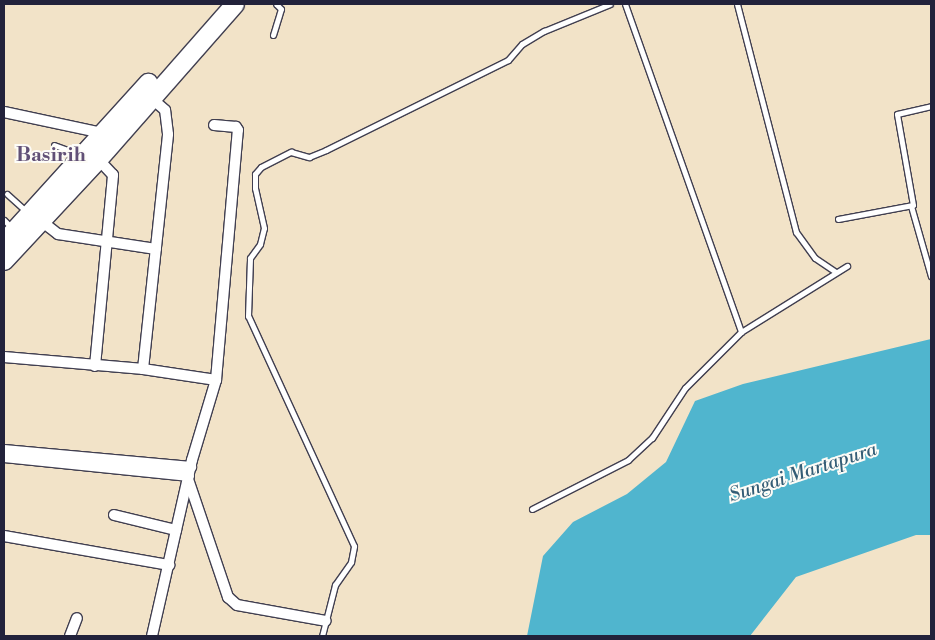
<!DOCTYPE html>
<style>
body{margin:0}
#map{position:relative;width:935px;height:640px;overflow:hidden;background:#f2e3c8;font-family:"Libre Bodoni",serif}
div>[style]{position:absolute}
.water>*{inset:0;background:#50b5ce}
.roads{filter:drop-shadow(1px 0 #413f50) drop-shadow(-1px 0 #413f50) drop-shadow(0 1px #413f50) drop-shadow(0 -1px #413f50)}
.lane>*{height:5px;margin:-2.5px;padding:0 2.5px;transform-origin:2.5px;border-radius:2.5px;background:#fff}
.street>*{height:10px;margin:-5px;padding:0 5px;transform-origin:5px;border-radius:5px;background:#fff}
.highway>*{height:18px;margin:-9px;padding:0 9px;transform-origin:9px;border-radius:9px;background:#fff}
span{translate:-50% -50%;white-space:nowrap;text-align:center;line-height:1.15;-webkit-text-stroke:4px #fdfcf7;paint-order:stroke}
.water-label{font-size:19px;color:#345d76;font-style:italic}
.quarter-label{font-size:20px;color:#615076;font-weight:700}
.frame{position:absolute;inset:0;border:5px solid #22223b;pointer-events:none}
</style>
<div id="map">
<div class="water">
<div style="clip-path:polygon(931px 339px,931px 535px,916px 535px,796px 577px,750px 636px,527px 636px,543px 556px,573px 522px,627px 494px,666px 462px,695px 401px,743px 384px)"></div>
</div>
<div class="roads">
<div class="lane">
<div style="left:625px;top:4px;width:348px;rotate:70.5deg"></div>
<div style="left:737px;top:4px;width:236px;rotate:75.5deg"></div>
<div style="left:796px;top:232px;width:32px;rotate:54deg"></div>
<div style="left:815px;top:258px;width:25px;rotate:34deg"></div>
<div style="left:273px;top:35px;width:27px;rotate:-73deg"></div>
<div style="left:281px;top:9px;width:7px;rotate:-135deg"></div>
<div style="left:54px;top:145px;width:27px;rotate:20deg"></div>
<div style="left:7px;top:194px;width:28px;rotate:42deg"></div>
<div style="left:911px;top:206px;width:73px;rotate:74.1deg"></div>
<div style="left:838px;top:219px;width:76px;rotate:-10.6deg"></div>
<div style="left:913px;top:205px;width:92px;rotate:-100deg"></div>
<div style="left:897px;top:114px;width:35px;rotate:-13deg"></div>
<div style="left:4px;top:220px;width:11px;rotate:45deg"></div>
<div style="left:532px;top:509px;width:108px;rotate:-27deg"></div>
<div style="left:628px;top:460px;width:33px;rotate:-43deg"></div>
<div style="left:652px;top:438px;width:60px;rotate:-56.6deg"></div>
<div style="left:685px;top:388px;width:79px;rotate:-45deg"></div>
<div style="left:741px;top:332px;width:125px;rotate:-31.9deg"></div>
<div style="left:322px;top:636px;width:53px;rotate:-75.7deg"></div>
<div style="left:335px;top:585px;width:28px;rotate:-55deg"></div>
<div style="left:351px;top:562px;width:16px;rotate:-79deg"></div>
<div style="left:354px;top:546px;width:253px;rotate:-114.7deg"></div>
<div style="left:248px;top:316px;width:58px;rotate:-88deg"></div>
<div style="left:250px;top:258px;width:17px;rotate:-54deg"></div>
<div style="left:260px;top:244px;width:16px;rotate:-76deg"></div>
<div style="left:264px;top:228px;width:41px;rotate:-102.7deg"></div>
<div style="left:255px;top:188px;width:14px;rotate:-90deg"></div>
<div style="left:255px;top:174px;width:9px;rotate:-49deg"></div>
<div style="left:261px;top:167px;width:34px;rotate:-27deg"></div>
<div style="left:291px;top:152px;width:19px;rotate:16deg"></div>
<div style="left:309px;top:157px;width:18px;rotate:-22deg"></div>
<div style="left:326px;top:150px;width:203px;rotate:-26.3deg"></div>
<div style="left:508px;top:60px;width:21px;rotate:-49deg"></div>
<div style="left:522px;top:44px;width:26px;rotate:-31deg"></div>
<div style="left:544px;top:31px;width:71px;rotate:-22.2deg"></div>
</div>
<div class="street">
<div style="left:4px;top:112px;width:100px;rotate:12.1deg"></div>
<div style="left:40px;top:220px;width:23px;rotate:38deg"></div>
<div style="left:58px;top:234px;width:99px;rotate:8.7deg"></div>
<div style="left:4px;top:357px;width:140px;rotate:4.9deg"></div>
<div style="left:143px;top:369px;width:74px;rotate:8.6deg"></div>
<div style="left:95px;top:366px;width:192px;rotate:-84.6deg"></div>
<div style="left:113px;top:175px;width:25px;rotate:-133deg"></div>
<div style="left:143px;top:369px;width:236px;rotate:-83.9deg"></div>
<div style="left:168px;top:134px;width:24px;rotate:-97deg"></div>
<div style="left:165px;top:110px;width:18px;rotate:-139deg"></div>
<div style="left:4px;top:450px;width:188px;rotate:5.2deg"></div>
<div style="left:4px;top:457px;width:186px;rotate:5.9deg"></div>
<div style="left:188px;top:479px;width:125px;rotate:71.3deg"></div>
<div style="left:228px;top:597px;width:12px;rotate:42deg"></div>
<div style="left:237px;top:605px;width:90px;rotate:10.2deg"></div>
<div style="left:114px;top:515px;width:64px;rotate:13.6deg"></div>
<div style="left:4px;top:536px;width:168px;rotate:10deg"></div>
<div style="left:70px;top:636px;width:19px;rotate:-69deg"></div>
<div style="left:152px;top:636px;width:180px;rotate:-77.2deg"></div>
<div style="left:192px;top:460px;width:84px;rotate:-73.3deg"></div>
<div style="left:216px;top:380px;width:251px;rotate:-85deg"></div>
<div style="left:238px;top:130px;width:4px;rotate:-124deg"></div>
<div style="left:236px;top:127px;width:22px;rotate:-175deg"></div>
</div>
<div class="highway">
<div style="left:4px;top:242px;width:215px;rotate:-47.8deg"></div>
<div style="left:4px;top:261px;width:139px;rotate:-47deg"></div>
<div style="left:99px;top:159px;width:206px;rotate:-48.7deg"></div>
</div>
</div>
<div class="water-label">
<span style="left:803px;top:473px;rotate:-18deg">Sungai Martapura</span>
</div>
<div class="quarter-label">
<span style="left:51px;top:155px">Basirih</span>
</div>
<div class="frame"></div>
</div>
